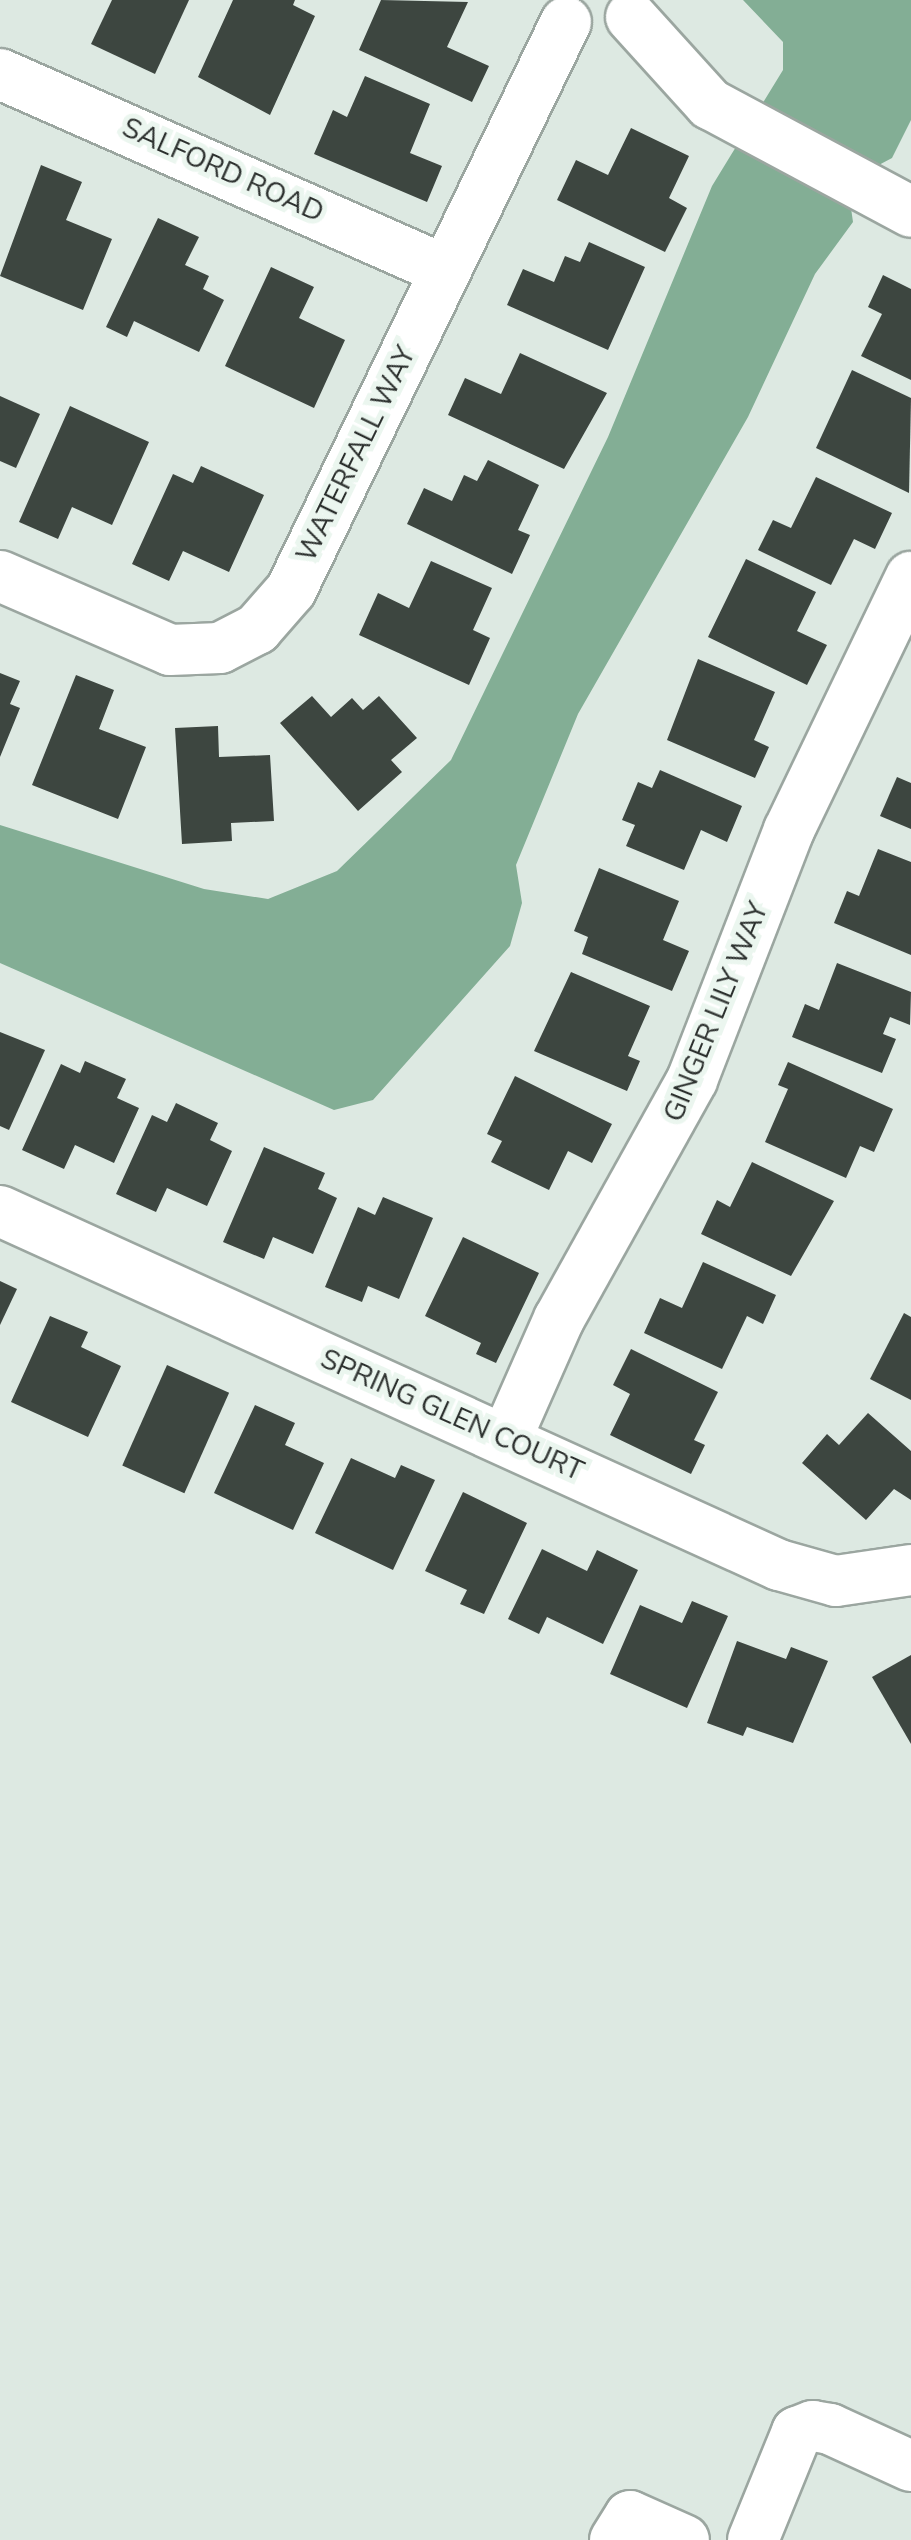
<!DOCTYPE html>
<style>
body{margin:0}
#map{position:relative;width:911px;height:2540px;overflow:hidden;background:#dde9e2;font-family:"Nunito Sans",sans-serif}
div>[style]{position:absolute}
.water>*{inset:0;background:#83ae95}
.building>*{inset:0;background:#3d4640;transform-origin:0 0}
.roads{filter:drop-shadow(2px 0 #9ba6a0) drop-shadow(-2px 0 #9ba6a0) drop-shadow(0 2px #9ba6a0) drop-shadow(0 -2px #9ba6a0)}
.minor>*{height:50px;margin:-25px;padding:0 25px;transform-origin:25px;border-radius:25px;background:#fff}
span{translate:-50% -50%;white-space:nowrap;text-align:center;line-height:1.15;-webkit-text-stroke:10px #ebf6ef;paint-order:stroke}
.street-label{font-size:28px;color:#2c302e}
</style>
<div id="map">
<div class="water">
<div style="clip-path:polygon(743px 0,911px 0,911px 120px,892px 158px,875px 167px,851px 208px,853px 222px,815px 274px,748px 417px,578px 714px,516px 865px,522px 903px,510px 946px,373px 1100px,334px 1110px,0 963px,0 825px,204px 889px,268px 899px,337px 871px,451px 760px,608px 437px,712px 186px,783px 70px,783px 42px)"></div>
</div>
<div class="building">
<div style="clip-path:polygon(112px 0,189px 0,155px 74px,91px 44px)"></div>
<div style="clip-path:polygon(233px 0,295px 0,293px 5px,315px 16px,270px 115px,198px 77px)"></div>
<div style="clip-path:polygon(381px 0,468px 2px,447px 47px,489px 66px,472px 102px,359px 50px)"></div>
<div style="clip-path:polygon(365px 76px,430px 104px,410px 153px,442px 166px,427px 202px,314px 154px,333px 110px,347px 117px)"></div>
<div style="clip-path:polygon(631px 128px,689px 156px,669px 198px,687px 208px,665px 252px,557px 200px,576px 160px,608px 175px)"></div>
<div style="clip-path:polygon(41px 165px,82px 182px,66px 220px,112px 239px,83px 310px,0 276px)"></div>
<div style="clip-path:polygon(158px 218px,199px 237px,185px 265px,209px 276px,203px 289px,224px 300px,199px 352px,134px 321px,127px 337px,106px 327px)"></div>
<div style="clip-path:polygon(589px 242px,645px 267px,608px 350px,507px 305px,523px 269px,554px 282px,565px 256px,580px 262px)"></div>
<div style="clip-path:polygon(271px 267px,314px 287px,299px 318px,345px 340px,314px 408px,225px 366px)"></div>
<div style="clip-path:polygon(883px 275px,911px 289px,911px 380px,861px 356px,882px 314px,868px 307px)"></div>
<div style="clip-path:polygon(520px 353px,607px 393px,564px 469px,448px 415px,465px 378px,501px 394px)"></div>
<div style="clip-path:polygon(852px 370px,911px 398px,909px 493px,816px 448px)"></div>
<div style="clip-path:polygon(0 396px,40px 414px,16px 468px,0 461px)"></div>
<div style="clip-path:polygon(70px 406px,149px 442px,112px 525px,72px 507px,58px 539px,19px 522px)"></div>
<div style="clip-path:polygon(488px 460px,539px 485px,518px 530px,530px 535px,512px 574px,407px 524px,424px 488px,452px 501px,464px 475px,477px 481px)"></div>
<div style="clip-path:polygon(201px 466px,264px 495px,229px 572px,183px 551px,169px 581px,132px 564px,173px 474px,193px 483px)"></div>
<div style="clip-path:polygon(816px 477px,892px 513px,875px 549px,854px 539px,831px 585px,758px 550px,773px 520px,791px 528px)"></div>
<div style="clip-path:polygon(746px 559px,816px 592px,797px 631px,827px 645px,807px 685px,708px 637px)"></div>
<div style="clip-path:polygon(431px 561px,492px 588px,473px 630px,490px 638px,469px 685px,359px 635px,378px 593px,409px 608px)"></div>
<div style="clip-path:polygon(698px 659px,775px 692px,754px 740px,769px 747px,755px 778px,667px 740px)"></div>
<div style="clip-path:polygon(0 673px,20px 681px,10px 704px,20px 708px,0 757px)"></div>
<div style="clip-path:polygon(76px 675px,114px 690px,99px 729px,146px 747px,118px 819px,32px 785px)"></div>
<div style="clip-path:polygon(312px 696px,331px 717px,352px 698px,363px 710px,379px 696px,417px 738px,391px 760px,402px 772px,358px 811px,280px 723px)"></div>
<div style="clip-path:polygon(218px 726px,219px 757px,270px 755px,274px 821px,231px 823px,232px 841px,182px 844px,175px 728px)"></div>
<div style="clip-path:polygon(660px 770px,742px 806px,727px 842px,701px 830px,684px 870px,626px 846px,635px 825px,622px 820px,638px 782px,652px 788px)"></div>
<div style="clip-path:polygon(897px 777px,911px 783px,911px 829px,880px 816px)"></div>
<div style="clip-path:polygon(878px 849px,911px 862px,911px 955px,834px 923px,847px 891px,859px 896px)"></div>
<div style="clip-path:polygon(599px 868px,679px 901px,663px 940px,689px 951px,672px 991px,582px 954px,588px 937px,574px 931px)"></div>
<div style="clip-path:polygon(837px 963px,911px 992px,910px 1025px,890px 1017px,883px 1034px,896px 1039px,882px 1073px,792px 1037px,805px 1004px,819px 1010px)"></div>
<div style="clip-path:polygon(571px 972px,650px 1006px,628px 1056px,640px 1061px,627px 1091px,534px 1051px)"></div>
<div style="clip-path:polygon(0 1032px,45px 1050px,9px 1130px,0 1126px)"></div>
<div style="clip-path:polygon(85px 1061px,126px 1079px,117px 1098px,139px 1108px,114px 1163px,75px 1145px,64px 1169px,22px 1150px,61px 1064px,80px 1073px)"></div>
<div style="clip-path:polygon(788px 1062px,893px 1109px,874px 1152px,860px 1146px,846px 1178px,765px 1142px,788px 1089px,778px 1085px)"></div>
<div style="clip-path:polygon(515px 1076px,612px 1124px,592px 1163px,568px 1151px,549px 1190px,491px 1162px,502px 1141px,487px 1134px)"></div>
<div style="clip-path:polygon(176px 1103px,218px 1123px,210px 1140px,232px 1151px,207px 1206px,167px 1188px,156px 1212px,116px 1194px,152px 1115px,167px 1122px)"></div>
<div style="clip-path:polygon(264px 1147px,325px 1173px,318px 1189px,337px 1198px,313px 1254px,273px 1237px,264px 1259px,223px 1242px)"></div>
<div style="clip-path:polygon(752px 1162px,834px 1201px,791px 1276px,701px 1234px,717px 1200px,730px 1207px)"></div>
<div style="clip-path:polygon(383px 1197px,433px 1218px,399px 1299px,368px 1286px,362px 1302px,325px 1287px,358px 1207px,375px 1215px)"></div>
<div style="clip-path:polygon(463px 1237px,539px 1273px,496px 1363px,476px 1354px,481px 1343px,425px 1316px)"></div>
<div style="clip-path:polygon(703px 1262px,776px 1295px,763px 1324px,747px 1316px,722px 1369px,644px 1333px,660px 1298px,682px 1308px)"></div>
<div style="clip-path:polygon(0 1281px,17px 1289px,0 1325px)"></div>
<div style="clip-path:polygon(904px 1313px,911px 1317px,911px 1400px,870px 1379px)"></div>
<div style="clip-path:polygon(50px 1316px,88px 1332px,81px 1347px,121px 1366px,88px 1437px,11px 1402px)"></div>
<div style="clip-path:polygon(631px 1349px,718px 1392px,694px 1440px,705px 1445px,691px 1474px,610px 1435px,630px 1394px,613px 1385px)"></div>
<div style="left:167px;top:1365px;width:68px;height:110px;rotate:24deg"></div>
<div style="clip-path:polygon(255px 1405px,295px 1423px,285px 1445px,324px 1463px,293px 1530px,214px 1493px)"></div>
<div style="clip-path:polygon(868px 1413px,911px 1451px,911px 1500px,894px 1489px,866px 1520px,802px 1463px,827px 1434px,839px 1445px)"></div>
<div style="clip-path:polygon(351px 1458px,395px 1478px,401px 1465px,435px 1480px,393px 1570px,315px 1533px)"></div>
<div style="clip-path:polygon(463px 1492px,527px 1523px,484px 1614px,460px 1604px,467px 1590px,425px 1571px)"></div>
<div style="clip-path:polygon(542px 1549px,587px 1571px,597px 1550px,638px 1570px,603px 1644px,547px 1617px,539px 1634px,508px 1619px)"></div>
<div style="clip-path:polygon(692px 1601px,728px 1616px,687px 1708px,610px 1674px,640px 1605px,682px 1623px)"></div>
<div style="clip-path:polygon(737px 1641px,786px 1659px,791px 1647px,828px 1661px,793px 1743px,747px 1727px,743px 1736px,707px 1723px)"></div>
<div style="clip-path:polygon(911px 1655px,911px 1744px,872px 1677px)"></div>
</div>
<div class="roads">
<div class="minor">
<div style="left:631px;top:17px;width:118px;rotate:47.8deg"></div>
<div style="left:710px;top:104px;width:228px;rotate:28.2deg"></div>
<div style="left:0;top:74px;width:486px;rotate:23.8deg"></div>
<div style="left:0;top:576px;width:185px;rotate:23.5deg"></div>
<div style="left:170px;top:650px;width:50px;rotate:-2.3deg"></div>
<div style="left:220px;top:648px;width:42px;rotate:-27.2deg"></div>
<div style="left:257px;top:629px;width:52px;rotate:-48.9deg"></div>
<div style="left:291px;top:590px;width:631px;rotate:-64.17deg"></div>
<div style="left:0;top:1211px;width:856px;rotate:24.44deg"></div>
<div style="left:779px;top:1565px;width:59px;rotate:15.7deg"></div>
<div style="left:836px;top:1581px;width:76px;rotate:-8.3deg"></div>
<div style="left:506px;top:1439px;width:131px;rotate:-66.2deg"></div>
<div style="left:559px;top:1319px;width:274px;rotate:-60.9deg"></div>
<div style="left:692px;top:1080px;width:268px;rotate:-68.8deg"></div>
<div style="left:789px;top:830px;width:281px;rotate:-64.3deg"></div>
<div style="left:615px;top:2540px;width:28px;rotate:-58deg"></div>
<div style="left:630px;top:2516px;width:59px;rotate:24deg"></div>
<div style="left:753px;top:2540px;width:117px;rotate:-67.8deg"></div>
<div style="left:797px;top:2432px;width:17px;rotate:-21deg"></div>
<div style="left:813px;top:2426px;width:17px;rotate:10deg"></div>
<div style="left:830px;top:2429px;width:89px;rotate:24.6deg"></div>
</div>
</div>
<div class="street-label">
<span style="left:223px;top:170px;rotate:24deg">SALFORD ROAD</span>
<span style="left:356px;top:454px;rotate:-64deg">WATERFALL WAY</span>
<span style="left:716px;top:1012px;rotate:-68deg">GINGER LILY WAY</span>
<span style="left:452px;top:1415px;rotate:24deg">SPRING GLEN COURT</span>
</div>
</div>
